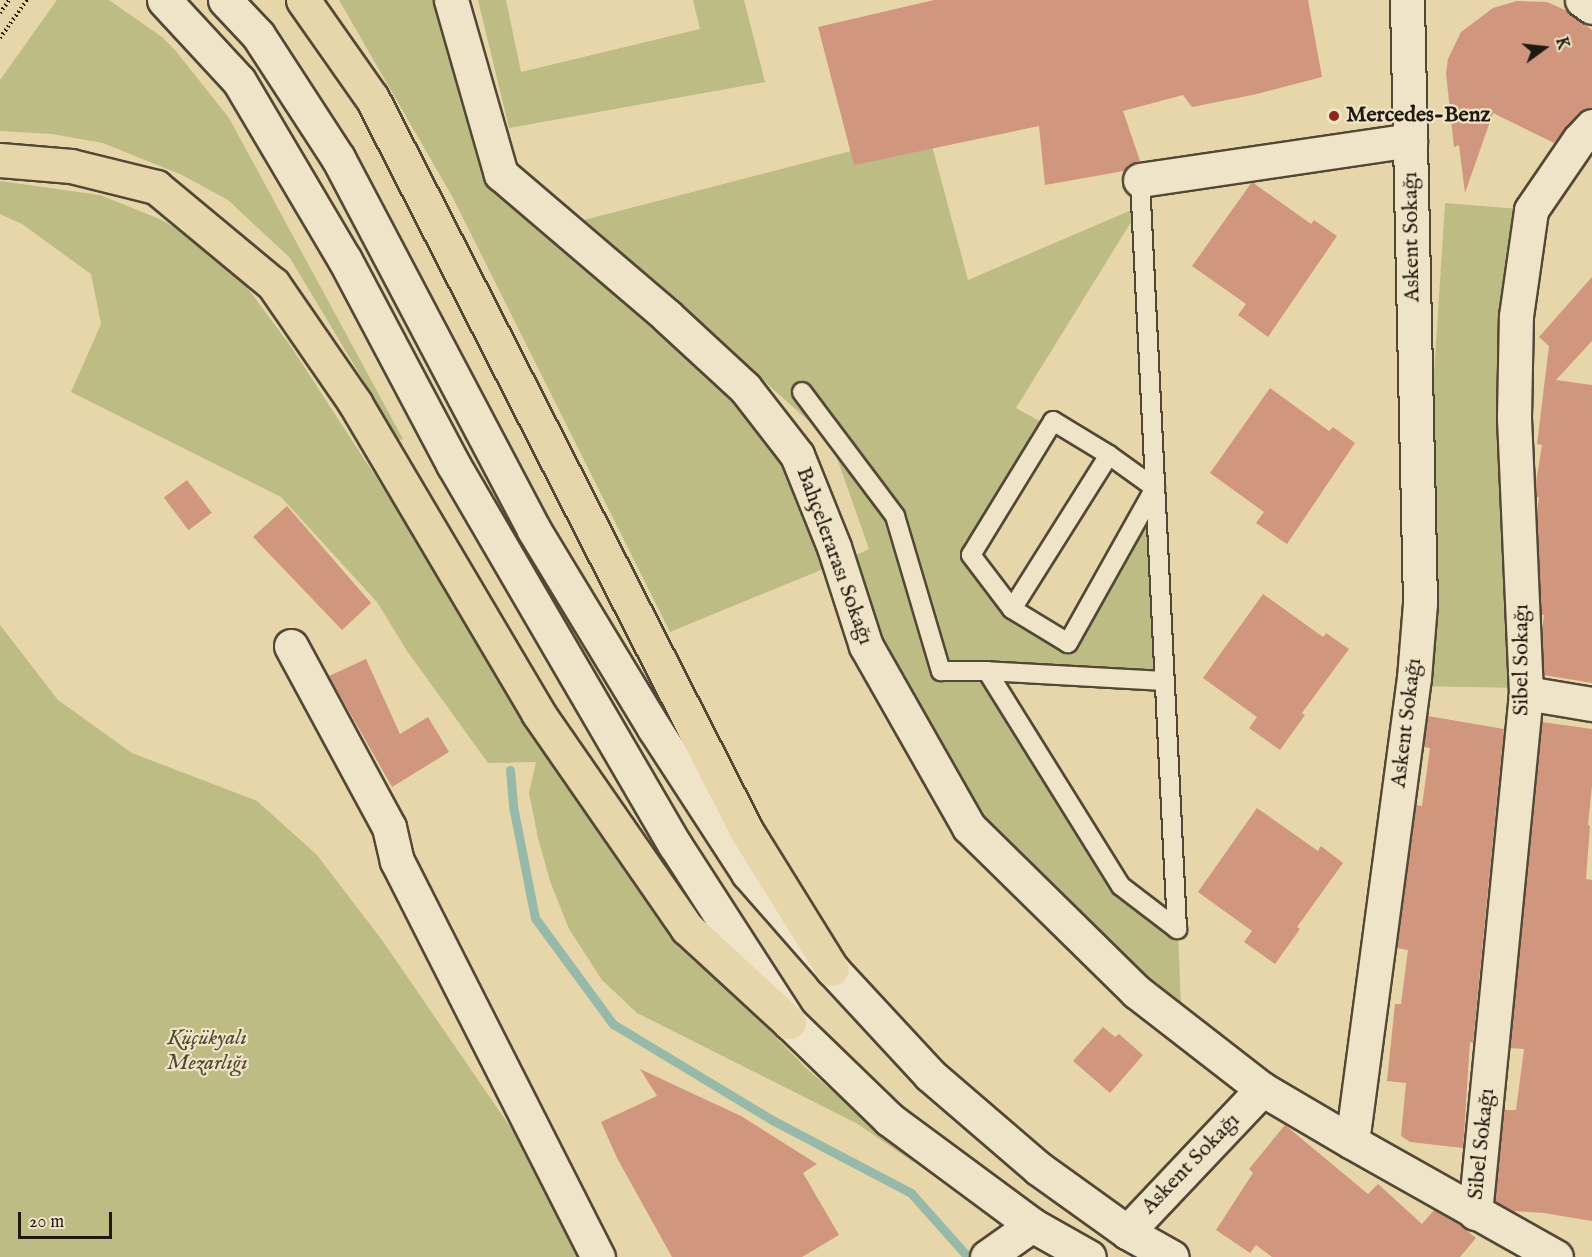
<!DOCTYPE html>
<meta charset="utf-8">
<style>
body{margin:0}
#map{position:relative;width:1592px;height:1257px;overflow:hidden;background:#e8d6ab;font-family:"IM FELL English",serif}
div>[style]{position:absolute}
.green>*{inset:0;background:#bcbc84}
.stream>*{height:9px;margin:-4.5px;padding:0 4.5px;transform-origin:4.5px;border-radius:4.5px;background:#97b9aa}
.building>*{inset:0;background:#d1967e;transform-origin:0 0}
.path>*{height:4px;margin-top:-2px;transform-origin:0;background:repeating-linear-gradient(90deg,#20190f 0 1.5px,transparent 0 4.5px)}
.roads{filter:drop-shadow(2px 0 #524836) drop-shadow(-2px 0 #524836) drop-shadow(0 2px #524836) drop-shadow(0 -2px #524836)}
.lane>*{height:18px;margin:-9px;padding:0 9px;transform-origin:9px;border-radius:9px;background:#f0e4c8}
.street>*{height:33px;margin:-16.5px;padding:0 16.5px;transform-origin:16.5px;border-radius:16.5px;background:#f0e4c8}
.secondary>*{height:33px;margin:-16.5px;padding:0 16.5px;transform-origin:16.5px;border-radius:16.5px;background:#f0e4c8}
.highway>*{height:33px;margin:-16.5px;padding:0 16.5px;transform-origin:16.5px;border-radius:16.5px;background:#e8d6ab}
.dots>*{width:16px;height:16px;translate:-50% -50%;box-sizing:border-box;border:3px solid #f0e4c8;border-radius:50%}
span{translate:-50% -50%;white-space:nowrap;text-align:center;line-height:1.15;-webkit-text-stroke:4.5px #f0e4c8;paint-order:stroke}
.poi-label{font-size:22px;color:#20190f;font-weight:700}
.left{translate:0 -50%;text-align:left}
.street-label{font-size:22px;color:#20190f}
.park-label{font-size:22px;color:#4f4a32;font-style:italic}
.north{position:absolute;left:1514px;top:18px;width:60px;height:60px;-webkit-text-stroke:4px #f0e4c8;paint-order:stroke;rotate:75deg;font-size:16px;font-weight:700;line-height:24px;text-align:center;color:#20190f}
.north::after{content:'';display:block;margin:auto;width:21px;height:27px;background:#20190f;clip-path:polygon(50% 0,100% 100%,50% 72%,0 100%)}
.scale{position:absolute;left:18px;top:1212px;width:94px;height:27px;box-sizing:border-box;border:3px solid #20190f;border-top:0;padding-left:8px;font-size:18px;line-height:21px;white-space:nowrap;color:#20190f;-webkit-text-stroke:4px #f0e4c8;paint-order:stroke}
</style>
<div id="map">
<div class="green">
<div style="clip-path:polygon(57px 0,109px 0,162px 37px,175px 50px,229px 118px,403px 439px,399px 440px,290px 258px,228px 200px,182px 175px,103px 143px,52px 134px,0 131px,0 80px)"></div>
<div style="clip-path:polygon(339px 0,451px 0,501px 174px,797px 455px,845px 560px,869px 549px,831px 441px,584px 220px,928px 131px,968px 280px,1141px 206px,1016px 408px,1043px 423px,971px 555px,1012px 609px,1068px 640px,1155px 488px,1155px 671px,988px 671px,1121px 886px,1178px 930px,1182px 1031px,969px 827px,845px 560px,670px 632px,453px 198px)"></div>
<div style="clip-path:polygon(478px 0,506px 0,521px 72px,700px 29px,693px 0,744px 0,765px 82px,509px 128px)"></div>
<div style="clip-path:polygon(0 181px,100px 195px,162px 220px,198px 242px,237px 274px,292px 348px,439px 574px,582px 808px,655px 914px,807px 1069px,916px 1164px,856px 1123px,637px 1013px,602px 980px,569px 929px,550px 881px,538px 838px,529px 793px,536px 762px,488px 763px,407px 651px,377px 602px,281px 497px,71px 392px,101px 324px,91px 274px,22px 224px,0 214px)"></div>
<div style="clip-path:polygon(1445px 203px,1531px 210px,1521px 688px,1414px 686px)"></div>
<div style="clip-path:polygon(0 625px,58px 700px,132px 753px,257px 801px,317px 855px,382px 940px,533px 1160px,581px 1257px,0 1257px)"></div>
</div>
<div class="stream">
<div style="left:510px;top:770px;width:36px;rotate:85deg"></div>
<div style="left:513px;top:806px;width:114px;rotate:78.9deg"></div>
<div style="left:535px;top:918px;width:132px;rotate:53.7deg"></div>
<div style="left:613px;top:1024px;width:188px;rotate:31.1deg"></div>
<div style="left:774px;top:1121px;width:155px;rotate:27.7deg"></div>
<div style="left:911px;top:1193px;width:86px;rotate:48.3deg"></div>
</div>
<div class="building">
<div style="clip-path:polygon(934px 0,1308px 0,1322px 77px,1257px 94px,1192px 107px,1183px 95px,1123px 111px,1140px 161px,1129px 165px,1124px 171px,1045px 185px,1039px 126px,854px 165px,818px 27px)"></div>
<div style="clip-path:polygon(1517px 1px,1547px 2px,1565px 10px,1592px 30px,1592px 108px,1578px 113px,1554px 143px,1493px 113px,1465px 193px,1459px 145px,1454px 147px,1446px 73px,1448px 59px,1461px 32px,1493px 8px)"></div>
<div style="clip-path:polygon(1252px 182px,1311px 224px,1314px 220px,1337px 236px,1268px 337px,1238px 315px,1246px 304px,1192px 266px)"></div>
<div style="clip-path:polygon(1592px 277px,1592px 341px,1556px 380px,1592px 385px,1592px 683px,1544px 675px,1542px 628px,1544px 615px,1541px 614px,1537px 510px,1539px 497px,1536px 497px,1536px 482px,1542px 445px,1537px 444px,1549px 346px,1539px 337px)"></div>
<div style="clip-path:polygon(1270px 388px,1329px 431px,1333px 427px,1355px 443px,1287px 544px,1256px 523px,1264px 512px,1210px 473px)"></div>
<div style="left:187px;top:480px;width:41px;height:29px;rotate:53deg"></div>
<div style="clip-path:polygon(287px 506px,371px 603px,342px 630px,253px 537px)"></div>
<div style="clip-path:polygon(1263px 594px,1323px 637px,1326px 633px,1349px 649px,1302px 713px,1305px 715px,1280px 750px,1249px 728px,1257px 717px,1203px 678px)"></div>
<div style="clip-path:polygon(366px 659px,400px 734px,428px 717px,449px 752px,392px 787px,329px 676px)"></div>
<div style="clip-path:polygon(1428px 716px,1504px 729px,1473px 1043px,1470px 1042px,1463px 1148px,1410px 1142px,1401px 1136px,1406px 1083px,1387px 1081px,1395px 1004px,1401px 1004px,1408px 950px,1397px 948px,1416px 805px,1422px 806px,1430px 748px,1424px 747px)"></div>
<div style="clip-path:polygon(1542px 722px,1592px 729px,1592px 786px,1588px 825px,1590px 826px,1586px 879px,1592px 880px,1592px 1221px,1544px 1213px,1513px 1211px,1495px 1201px,1504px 1110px,1516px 1110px,1524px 1049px,1510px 1048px)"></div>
<div style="clip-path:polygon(1257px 808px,1318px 851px,1321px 846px,1343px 863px,1297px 927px,1300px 929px,1275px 964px,1244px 942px,1252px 931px,1198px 892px)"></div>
<div style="clip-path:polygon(1103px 1027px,1115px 1037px,1119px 1034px,1143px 1055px,1110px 1093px,1073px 1061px)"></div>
<div style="clip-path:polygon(640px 1069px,741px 1116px,817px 1164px,803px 1173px,839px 1235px,802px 1257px,672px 1257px,617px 1158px,601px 1122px,657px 1096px)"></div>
<div style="clip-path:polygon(1285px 1125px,1368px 1194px,1378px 1184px,1422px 1224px,1434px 1210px,1460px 1225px,1476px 1238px,1460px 1257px,1272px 1257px,1256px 1245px,1250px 1253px,1216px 1230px,1253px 1173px,1249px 1169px)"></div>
</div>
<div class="path">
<div style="left:0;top:13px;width:16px;rotate:-55deg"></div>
<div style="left:0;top:38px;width:47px;rotate:-54.6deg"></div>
</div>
<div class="roads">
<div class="lane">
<div style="left:1140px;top:180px;width:750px;rotate:87.17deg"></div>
<div style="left:802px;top:392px;width:155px;rotate:53.1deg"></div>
<div style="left:895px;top:516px;width:162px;rotate:73.5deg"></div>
<div style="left:941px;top:671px;width:46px"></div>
<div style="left:1053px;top:421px;width:66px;rotate:31.3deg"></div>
<div style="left:1109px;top:455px;width:57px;rotate:35.7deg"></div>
<div style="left:1155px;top:488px;width:178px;rotate:119.3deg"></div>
<div style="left:1068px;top:643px;width:66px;rotate:-148.7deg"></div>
<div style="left:1012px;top:609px;width:68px;rotate:-127.2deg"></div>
<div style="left:971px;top:555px;width:157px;rotate:-58.5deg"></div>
<div style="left:1012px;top:609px;width:182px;rotate:-57.8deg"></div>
<div style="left:1164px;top:681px;width:177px;rotate:-176.8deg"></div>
<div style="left:987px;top:671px;width:253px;rotate:58.1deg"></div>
<div style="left:1121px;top:886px;width:71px;rotate:37.5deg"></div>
</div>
<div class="street">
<div style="left:451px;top:0;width:181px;rotate:74deg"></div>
<div style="left:501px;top:174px;width:218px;rotate:40.5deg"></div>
<div style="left:667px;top:316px;width:106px;rotate:42.7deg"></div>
<div style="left:745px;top:388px;width:85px;rotate:52.2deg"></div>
<div style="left:797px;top:455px;width:99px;rotate:68.1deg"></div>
<div style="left:834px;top:547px;width:104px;rotate:72.1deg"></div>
<div style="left:866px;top:646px;width:208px;rotate:60.4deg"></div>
<div style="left:969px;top:827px;width:235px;rotate:44.5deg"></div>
<div style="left:1137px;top:992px;width:158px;rotate:37.8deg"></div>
<div style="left:1582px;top:0;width:12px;rotate:35deg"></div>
<div style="left:1140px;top:180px;width:273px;rotate:-8.4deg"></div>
<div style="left:291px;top:646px;width:206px;rotate:61.6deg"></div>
<div style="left:389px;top:827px;width:35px;rotate:77deg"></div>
<div style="left:397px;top:861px;width:444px;rotate:63.1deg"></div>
<div style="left:1526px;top:693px;width:67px;rotate:9.5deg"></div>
<div style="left:1352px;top:1142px;width:234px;rotate:29.4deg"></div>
<div style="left:1475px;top:1213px;width:522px;rotate:-84.4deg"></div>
<div style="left:1526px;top:693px;width:276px;rotate:-92.5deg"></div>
<div style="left:1514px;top:417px;width:101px;rotate:-88.9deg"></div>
<div style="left:1516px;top:316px;width:107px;rotate:-81.9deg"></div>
<div style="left:1531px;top:210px;width:85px;rotate:-55.6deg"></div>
<div style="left:1579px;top:140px;width:19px;rotate:-47deg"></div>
<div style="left:987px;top:1257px;width:55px;rotate:-35.4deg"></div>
</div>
<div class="secondary">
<div style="left:164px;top:0;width:110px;rotate:47.2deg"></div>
<div style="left:239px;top:81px;width:208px;rotate:59.4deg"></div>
<div style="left:345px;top:260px;width:231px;rotate:62.1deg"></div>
<div style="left:453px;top:464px;width:441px;rotate:59.8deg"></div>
<div style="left:675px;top:845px;width:211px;rotate:57.2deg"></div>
<div style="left:789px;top:1022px;width:139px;rotate:44.1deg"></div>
<div style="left:889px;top:1119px;width:178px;rotate:36.5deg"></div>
<div style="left:1032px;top:1225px;width:65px;rotate:29.3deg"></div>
<div style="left:225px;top:0;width:48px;rotate:46.7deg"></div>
<div style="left:258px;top:35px;width:147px;rotate:57deg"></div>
<div style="left:338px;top:158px;width:420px;rotate:62.2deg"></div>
<div style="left:534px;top:530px;width:232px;rotate:58.8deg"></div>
<div style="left:654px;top:728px;width:173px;rotate:57deg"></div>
<div style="left:748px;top:873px;width:128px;rotate:48.8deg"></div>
<div style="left:832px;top:969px;width:144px;rotate:47.2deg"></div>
<div style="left:930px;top:1075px;width:143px;rotate:40.7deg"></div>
<div style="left:1038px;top:1168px;width:110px;rotate:35.7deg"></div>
<div style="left:1127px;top:1232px;width:51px;rotate:29.1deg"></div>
<div style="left:1127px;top:1232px;width:197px;rotate:-46.6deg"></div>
<div style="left:1262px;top:1089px;width:104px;rotate:30.5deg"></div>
<div style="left:1352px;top:1142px;width:468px;rotate:-82.4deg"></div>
<div style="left:1414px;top:678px;width:75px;rotate:-85.4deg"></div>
<div style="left:1420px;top:603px;width:603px;rotate:-91.24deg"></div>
</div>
<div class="highway">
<div style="left:303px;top:0;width:120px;rotate:54.9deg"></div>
<div style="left:372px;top:98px;width:824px;rotate:62.94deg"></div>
<div style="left:747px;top:832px;width:161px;rotate:58.2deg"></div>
<div style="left:0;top:160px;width:71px;rotate:4.8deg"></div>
<div style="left:71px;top:166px;width:88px;rotate:13.9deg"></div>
<div style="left:156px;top:187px;width:152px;rotate:39.7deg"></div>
<div style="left:273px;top:284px;width:145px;rotate:55.4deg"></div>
<div style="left:355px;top:403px;width:360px;rotate:59.4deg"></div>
<div style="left:538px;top:713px;width:262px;rotate:55.3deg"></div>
<div style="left:687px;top:928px;width:139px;rotate:42.7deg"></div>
</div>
</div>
<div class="dots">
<div style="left:1334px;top:116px;background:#8f2418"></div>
</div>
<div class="poi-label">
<span class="left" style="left:1346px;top:116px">Mercedes-Benz</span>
</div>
<div class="street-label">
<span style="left:1412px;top:237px;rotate:-91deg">Askent Sokağı</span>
<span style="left:834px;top:556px;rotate:70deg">Bahçelerarası Sokağı</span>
<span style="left:1522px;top:660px;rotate:-90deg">Sibel Sokağı</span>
<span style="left:1407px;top:723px;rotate:-83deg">Askent Sokağı</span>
<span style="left:1482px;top:1144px;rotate:-84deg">Sibel Sokağı</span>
<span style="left:1191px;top:1164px;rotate:-46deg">Askent Sokağı</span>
</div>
<div class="park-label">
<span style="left:207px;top:1051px">Küçükyalı<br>Mezarlığı</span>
</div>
<div class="north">K</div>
<div class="scale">20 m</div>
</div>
